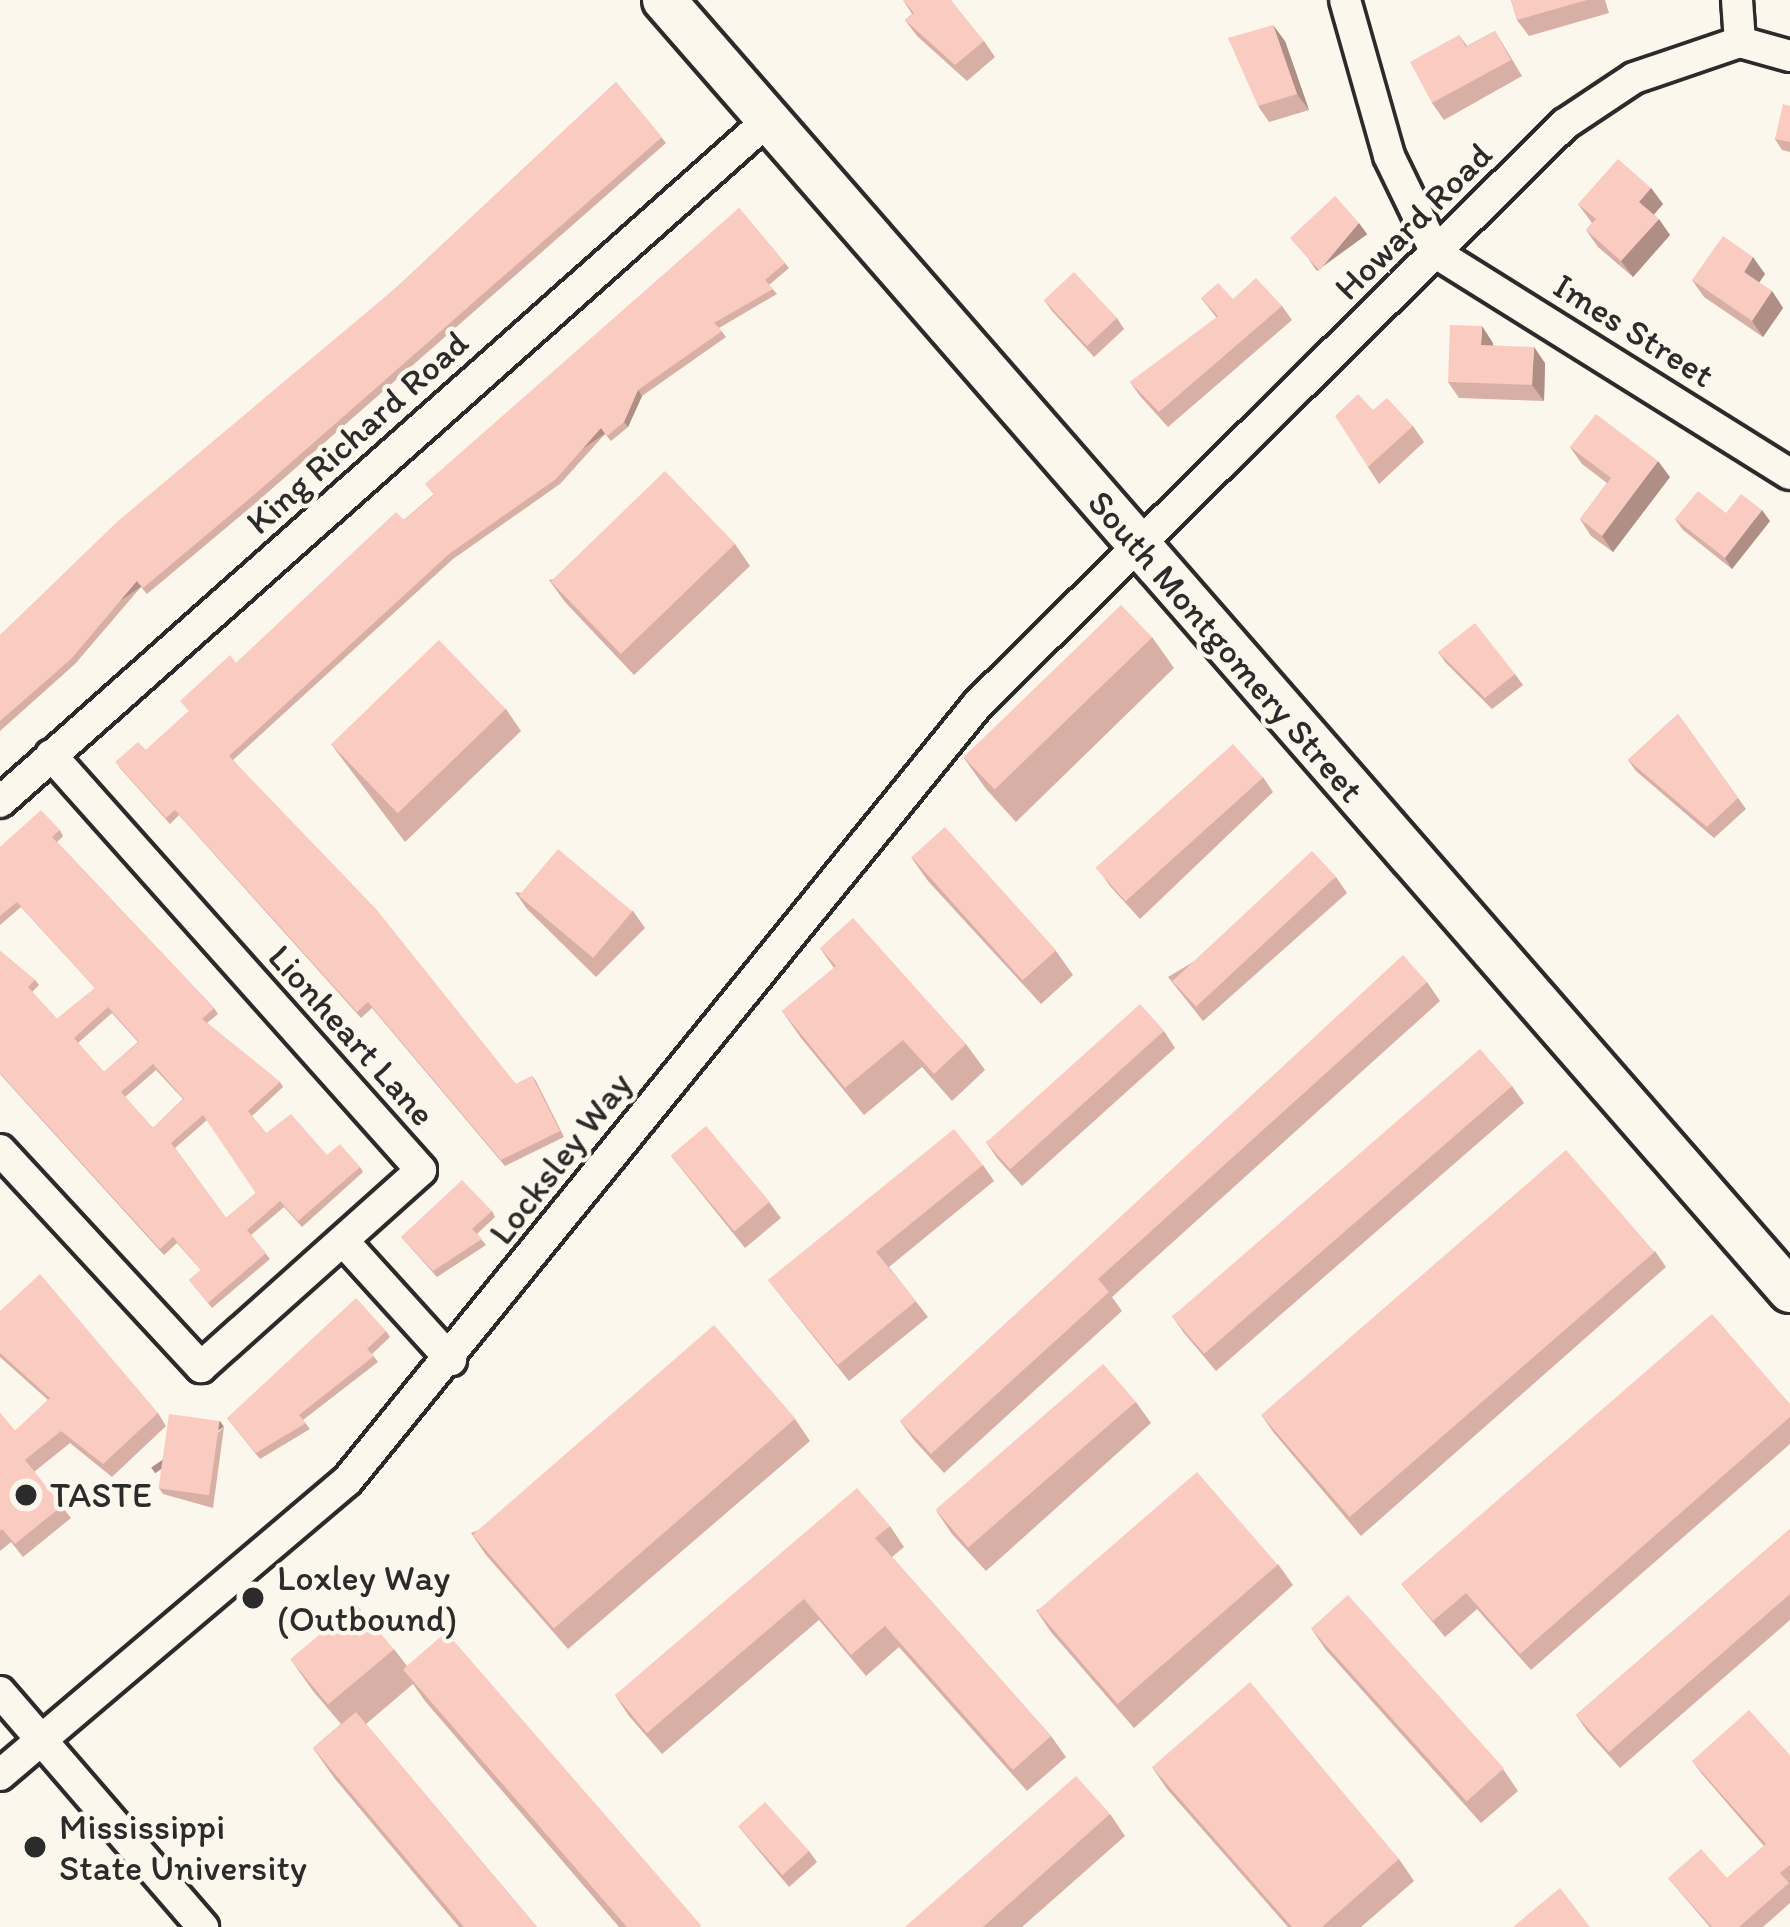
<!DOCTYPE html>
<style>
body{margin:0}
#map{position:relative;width:1790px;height:1927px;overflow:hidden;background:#fbf7ec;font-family:Itim,sans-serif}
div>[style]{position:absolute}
.roads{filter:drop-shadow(3px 0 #2b2b2b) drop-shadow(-3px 0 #2b2b2b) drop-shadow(0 3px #2b2b2b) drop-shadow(0 -3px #2b2b2b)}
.street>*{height:30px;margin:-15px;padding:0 15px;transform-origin:15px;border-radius:15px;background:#fbf7ec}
.secondary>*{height:42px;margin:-21px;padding:0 21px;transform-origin:21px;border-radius:21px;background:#fbf7ec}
.wall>*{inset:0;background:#d7afa5}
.shaded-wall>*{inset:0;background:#af8e86;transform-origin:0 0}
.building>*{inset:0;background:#facbc0;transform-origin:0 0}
.dots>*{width:33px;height:33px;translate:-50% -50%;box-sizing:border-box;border:6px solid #fbf7ec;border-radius:50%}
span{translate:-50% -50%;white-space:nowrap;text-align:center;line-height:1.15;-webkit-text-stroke:9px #fbf7ec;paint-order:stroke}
.street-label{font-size:36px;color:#2b2b2b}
.poi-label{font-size:36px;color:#2b2b2b}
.left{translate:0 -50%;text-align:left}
</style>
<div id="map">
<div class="roads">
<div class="street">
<div style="left:1345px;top:0;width:162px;rotate:74.2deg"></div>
<div style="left:1389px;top:156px;width:108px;rotate:64.1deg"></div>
<div style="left:1436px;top:253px;width:417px;rotate:32deg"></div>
<div style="left:1737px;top:0;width:42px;rotate:85.9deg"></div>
<div style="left:0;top:802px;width:1026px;rotate:-41.6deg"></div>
<div style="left:0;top:1150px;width:296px;rotate:47.2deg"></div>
<div style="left:201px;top:1367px;width:295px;rotate:-41.8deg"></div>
<div style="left:421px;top:1170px;width:556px;rotate:-131.72deg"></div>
<div style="left:345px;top:1243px;width:158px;rotate:47.8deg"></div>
<div style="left:0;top:1692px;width:311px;rotate:49.2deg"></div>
<div style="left:0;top:1775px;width:455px;rotate:-40.3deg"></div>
<div style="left:347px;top:1481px;width:1001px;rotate:-50.92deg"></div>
<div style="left:978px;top:704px;width:825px;rotate:-44.66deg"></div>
<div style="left:1565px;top:124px;width:83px;rotate:-33.7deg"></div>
<div style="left:1634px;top:78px;width:112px;rotate:-18.8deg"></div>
<div style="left:1740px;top:42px;width:52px;rotate:15.6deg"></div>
</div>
<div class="secondary">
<div style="left:664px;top:0;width:1713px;rotate:48.91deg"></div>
</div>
</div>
<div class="wall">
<div style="clip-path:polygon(903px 0,984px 41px,995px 57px,967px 81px,917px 36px,905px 20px,912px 14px)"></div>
<div style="clip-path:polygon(1511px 0,1605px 0,1609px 13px,1529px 36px,1517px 20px)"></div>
<div style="clip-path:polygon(1495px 31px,1522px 76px,1444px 120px,1432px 103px,1459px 35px,1467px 46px)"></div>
<div style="clip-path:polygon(1285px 41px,1309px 110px,1269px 122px,1258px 106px)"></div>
<div style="clip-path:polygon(616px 82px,666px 143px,258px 501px,147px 594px,141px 587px,75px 664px,0 731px,0 635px,398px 286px)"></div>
<div style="clip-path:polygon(1790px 106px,1790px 152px,1782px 150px,1775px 139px)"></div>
<div style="clip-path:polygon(1651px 188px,1663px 204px,1654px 214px,1670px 235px,1633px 277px,1598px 247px,1586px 230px,1592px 223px,1578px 204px)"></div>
<div style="clip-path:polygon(739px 208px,789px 268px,769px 285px,777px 294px,719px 328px,726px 337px,642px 396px,628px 427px,611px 441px,605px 434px,560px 484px,453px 559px,233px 760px,516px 1084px,532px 1076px,536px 1081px,564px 1137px,505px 1166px,372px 1008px,361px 1018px,179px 815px,170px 824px,119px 767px,146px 750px,189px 711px,236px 663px,433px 495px)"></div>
<div style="clip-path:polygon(1765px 274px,1759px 283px,1772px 291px,1783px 308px,1763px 337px,1704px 297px,1692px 280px)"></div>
<div style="clip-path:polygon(1201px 298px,1233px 299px,1282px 306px,1292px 320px,1168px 427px,1140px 396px,1130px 382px,1217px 318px)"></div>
<div style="clip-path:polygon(1044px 300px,1117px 318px,1124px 329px,1094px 357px,1052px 311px)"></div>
<div style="clip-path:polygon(1493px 343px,1493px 345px,1545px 363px,1544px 401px,1459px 398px,1448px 382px)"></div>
<div style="clip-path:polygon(1373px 410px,1413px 426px,1424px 442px,1379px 484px,1368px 467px)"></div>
<div style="clip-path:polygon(1570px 447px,1670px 477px,1613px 552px,1591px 536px,1580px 519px,1607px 483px,1582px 464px)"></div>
<div style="clip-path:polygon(1726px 513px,1770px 521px,1732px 569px,1683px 530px,1675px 519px)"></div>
<div style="clip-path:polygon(735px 544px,750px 566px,634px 675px,565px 602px,549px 580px)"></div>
<div style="clip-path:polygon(1152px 637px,1174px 668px,1016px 822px,986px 789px,964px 758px)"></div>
<div style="clip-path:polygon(1438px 652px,1515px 674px,1523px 685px,1492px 709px,1446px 663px)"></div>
<div style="clip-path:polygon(506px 709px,521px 731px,405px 842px,331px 744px)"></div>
<div style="clip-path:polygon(1678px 714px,1746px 809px,1714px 838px,1636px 771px,1628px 760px)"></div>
<div style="clip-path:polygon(1263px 777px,1273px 792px,1140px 919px,1110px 886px,1100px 872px)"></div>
<div style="clip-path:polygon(evenodd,60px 830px,63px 836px,57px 842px,214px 1008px,218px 1014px,207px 1023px,280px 1082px,283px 1087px,252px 1116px,266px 1133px,360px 1167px,363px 1172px,302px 1227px,284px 1207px,251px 1235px,270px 1259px,212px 1308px,189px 1280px,201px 1270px,177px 1243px,164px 1255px,0 1074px,0 951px,35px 980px,39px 985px,32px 992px,57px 1019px,95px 988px,21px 907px,0 925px,0 847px,60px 830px,112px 1013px,138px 1042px,104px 1072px,78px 1043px,112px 1013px,60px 830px,156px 1070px,183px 1099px,153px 1128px,125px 1097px,156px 1070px,60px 830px,207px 1120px,256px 1193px,226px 1218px,175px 1148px,207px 1120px)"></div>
<div style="clip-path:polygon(911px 857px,1056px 951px,1073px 975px,1041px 1004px,928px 881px)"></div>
<div style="clip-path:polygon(1336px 877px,1347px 893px,1203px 1021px,1168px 977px)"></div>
<div style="clip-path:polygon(515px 892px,633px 911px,645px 928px,596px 977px,527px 909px)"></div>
<div style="clip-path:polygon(820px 948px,966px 1044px,985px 1070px,952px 1101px,922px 1067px,864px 1115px,801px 1038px,782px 1011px,834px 968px)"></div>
<div style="clip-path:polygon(1427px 982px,1440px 1001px,1112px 1297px,1122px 1311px,944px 1473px,914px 1440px,900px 1421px)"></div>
<div style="clip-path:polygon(1164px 1031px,1175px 1048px,1022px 1186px,997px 1158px,986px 1142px)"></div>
<div style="clip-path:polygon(1512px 1086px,1524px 1103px,1216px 1371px,1184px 1333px,1172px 1316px)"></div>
<div style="clip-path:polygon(671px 1156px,769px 1202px,781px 1218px,745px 1248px)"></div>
<div style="clip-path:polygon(983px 1165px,994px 1181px,889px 1267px,928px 1317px,849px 1381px,768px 1280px)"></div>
<div style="clip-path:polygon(492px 1211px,495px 1217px,477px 1234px,486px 1245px,437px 1277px,401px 1237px)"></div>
<div style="clip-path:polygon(1655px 1251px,1666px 1267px,1361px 1536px,1274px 1433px,1262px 1416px)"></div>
<div style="clip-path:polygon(0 1311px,158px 1413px,166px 1426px,112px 1477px,70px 1443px,34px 1472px,71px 1518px,23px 1557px,11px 1542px,0 1551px,0 1413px,15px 1431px,48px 1400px,0 1357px)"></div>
<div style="clip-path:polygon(386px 1331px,390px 1337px,372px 1354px,378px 1362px,303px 1420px,310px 1429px,260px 1459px,227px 1418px)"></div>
<div style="clip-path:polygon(1136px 1402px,1151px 1423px,986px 1571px,952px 1534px,937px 1512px)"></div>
<div style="clip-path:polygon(1790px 1404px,1790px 1444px,1531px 1670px,1477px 1609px,1445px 1637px,1401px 1584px)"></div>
<div style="clip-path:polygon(795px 1419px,810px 1441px,568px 1649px,486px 1555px,471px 1533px)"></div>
<div style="clip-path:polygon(224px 1427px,213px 1508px,163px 1494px,159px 1488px)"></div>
<div style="clip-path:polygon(890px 1526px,904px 1547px,892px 1557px,1051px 1736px,1066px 1757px,1027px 1791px,899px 1647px,866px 1676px,819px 1620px,662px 1754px,629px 1716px,615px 1695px)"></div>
<div style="clip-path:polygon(1790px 1529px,1790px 1620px,1620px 1768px,1588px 1732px,1576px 1715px)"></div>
<div style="clip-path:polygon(1278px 1564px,1293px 1585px,1134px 1728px,1051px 1632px,1036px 1610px)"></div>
<div style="clip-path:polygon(1311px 1628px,1503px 1769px,1518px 1791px,1481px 1823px,1326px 1650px)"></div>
<div style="clip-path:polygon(394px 1649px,407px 1666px,700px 1927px,619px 1927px,425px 1701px,413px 1684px,366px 1724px,537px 1927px,459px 1927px,335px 1779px,313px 1748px,341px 1724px,313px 1691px,291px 1660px)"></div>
<div style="clip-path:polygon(1790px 1755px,1790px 1903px,1763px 1927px,1710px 1927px,1668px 1878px,1727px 1878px,1764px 1846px,1702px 1774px,1692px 1761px)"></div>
<div style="clip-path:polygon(1152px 1767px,1399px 1859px,1414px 1881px,1361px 1927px,1288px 1927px,1167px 1789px)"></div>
<div style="clip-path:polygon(1110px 1814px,1125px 1836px,1022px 1927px,905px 1927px)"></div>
<div style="clip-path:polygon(738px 1826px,809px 1851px,817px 1862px,789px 1887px)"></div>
</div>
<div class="shaded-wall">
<div style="clip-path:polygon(1273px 25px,1285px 41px,1309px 110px,1297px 94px)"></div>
<div style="clip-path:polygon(1651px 188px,1663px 204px,1651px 218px,1639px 202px)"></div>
<div style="clip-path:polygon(1659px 219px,1670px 235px,1633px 277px,1621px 261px)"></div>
<div style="left:1359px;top:223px;width:14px;height:62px;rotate:54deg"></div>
<div style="clip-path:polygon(1753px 257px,1765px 274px,1755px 288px,1744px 272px)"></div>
<div style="clip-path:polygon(1772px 291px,1783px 308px,1763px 337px,1752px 321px)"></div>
<div style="clip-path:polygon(1482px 326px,1493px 343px,1492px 361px,1481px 345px)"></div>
<div style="clip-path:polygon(1534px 347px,1545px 363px,1544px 401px,1532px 385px)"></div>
<div style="clip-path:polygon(638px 390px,642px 396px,628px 427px,624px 422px)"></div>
<div style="left:601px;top:428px;width:7px;height:68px;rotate:56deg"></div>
<div style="clip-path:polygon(1658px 461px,1670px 477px,1613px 552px,1602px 536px)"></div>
<div style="clip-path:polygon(1762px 510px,1770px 521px,1732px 569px,1725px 558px)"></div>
<div style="left:137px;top:581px;width:7px;height:102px;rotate:56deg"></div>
<div style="left:220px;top:1421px;width:7px;height:83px;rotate:56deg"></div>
</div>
<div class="building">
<div style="clip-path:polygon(903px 0,951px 0,984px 41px,955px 65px,905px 20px,914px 13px)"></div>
<div style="clip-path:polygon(1511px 0,1587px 0,1517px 20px)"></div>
<div style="clip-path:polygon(1273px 25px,1297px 94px,1258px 106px,1228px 38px)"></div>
<div style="clip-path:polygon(1495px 31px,1511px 60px,1432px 103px,1410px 62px,1459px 35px,1466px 47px)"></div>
<div style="clip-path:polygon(616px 82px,662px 137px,254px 495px,143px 588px,137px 581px,71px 659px,0 721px,0 635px,118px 521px,398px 286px)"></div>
<div style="clip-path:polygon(1783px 104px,1790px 106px,1790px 142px,1775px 139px)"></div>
<div style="clip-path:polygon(1618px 159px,1651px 188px,1639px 202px,1659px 219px,1621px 261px,1586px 230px,1596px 219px,1578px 204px)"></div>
<div style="clip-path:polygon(1335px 196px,1359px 223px,1319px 271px,1290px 238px)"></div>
<div style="clip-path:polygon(739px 208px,785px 263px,765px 280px,773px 289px,714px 323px,722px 331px,638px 390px,624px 422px,607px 436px,601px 428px,556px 479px,449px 554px,229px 756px,376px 909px,516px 1084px,532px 1076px,560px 1131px,501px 1160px,368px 1002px,357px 1012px,175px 810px,166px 818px,115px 762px,138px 742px,146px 750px,189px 711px,180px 701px,230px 655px,236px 663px,396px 512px,404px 520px,434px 495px,425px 484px)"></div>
<div style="clip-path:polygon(1723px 236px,1753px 257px,1744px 272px,1772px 291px,1752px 321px,1692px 280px)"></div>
<div style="left:1074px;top:272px;width:63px;height:41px;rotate:47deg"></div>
<div style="clip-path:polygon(1256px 278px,1282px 306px,1159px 412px,1130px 382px,1218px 316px,1201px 298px,1218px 283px,1233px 299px)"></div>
<div style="clip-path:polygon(1450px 325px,1482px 326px,1481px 345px,1534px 347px,1532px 385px,1448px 382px)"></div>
<div style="clip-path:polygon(1358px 394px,1373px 410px,1387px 398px,1413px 426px,1368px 467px,1335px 416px)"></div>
<div style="clip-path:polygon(1596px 414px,1658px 461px,1602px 536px,1580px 519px,1611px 478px,1570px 447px)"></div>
<div style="left:665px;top:471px;width:101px;height:159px;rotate:46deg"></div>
<div style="clip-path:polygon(1698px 491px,1726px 513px,1741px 494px,1762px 510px,1725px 558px,1675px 519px)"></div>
<div style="left:1121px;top:605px;width:45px;height:219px;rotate:46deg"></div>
<div style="clip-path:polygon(1475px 623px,1515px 674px,1485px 698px,1438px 652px)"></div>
<div style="left:439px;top:640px;width:96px;height:150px;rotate:46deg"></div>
<div style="clip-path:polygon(1678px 714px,1738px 798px,1707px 827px,1628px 760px)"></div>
<div style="left:1233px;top:744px;width:45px;height:185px;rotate:48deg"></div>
<div style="clip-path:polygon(evenodd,41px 810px,60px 830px,52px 837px,214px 1008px,202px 1019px,280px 1082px,248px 1111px,266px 1133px,291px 1114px,327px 1155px,340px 1144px,360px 1167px,298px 1221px,280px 1201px,247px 1230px,266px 1253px,208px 1303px,189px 1280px,201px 1270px,173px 1237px,160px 1249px,0 1073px,0 951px,35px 980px,28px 987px,57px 1019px,95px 988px,17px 902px,0 916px,0 847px,41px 810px,108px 1007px,139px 1042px,104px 1072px,74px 1038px,108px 1007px,41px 810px,153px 1064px,184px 1099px,153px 1128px,121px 1092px,153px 1064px,41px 810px,203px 1115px,256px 1193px,226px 1218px,171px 1143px,203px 1115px)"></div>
<div style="left:945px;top:827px;width:166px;height:45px;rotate:48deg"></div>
<div style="left:558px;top:849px;width:97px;height:61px;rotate:40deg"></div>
<div style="left:1312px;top:851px;width:35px;height:191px;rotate:47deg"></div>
<div style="clip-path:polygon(853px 918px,966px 1044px,934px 1074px,903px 1040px,845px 1088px,782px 1011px,836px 966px,820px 948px)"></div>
<div style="clip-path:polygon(1403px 955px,1427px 982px,1098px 1279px,1109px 1292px,931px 1454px,900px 1421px)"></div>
<div style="left:1140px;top:1004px;width:36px;height:207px;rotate:48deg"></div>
<div style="left:1480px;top:1049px;width:49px;height:408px;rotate:49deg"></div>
<div style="left:706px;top:1126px;width:99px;height:46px;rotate:50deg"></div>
<div style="clip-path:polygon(954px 1129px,983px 1165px,876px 1252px,916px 1301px,838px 1365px,768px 1280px)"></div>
<div style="left:1566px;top:1150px;width:135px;height:404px;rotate:49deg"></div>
<div style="clip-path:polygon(462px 1180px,492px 1211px,472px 1229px,482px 1239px,433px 1271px,401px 1237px)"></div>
<div style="clip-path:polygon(40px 1274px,158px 1413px,103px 1464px,61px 1431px,25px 1460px,62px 1506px,15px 1544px,2px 1529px,0 1531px,0 1413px,15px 1431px,50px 1398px,0 1353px,0 1311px)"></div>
<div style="clip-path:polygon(356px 1298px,386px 1331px,367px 1349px,374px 1356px,299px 1415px,306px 1423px,256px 1453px,227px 1418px)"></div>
<div style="clip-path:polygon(1712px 1314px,1790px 1404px,1790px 1417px,1520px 1654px,1466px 1593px,1433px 1621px,1401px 1584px)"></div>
<div style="left:714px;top:1325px;width:124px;height:320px;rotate:49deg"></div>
<div style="left:1103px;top:1364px;width:50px;height:222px;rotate:49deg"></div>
<div style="left:169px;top:1414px;width:51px;height:75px;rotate:8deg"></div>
<div style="left:1197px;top:1472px;width:123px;height:212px;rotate:49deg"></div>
<div style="clip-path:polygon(857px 1488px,890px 1526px,875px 1538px,1051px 1736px,1013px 1770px,885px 1626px,851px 1655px,804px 1599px,647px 1733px,615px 1695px)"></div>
<div style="clip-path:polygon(1790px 1529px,1790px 1594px,1609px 1752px,1576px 1715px)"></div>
<div style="left:1348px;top:1595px;width:233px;height:50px;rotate:48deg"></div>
<div style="left:356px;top:1604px;width:59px;height:86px;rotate:50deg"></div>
<div style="left:446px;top:1632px;width:389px;height:57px;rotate:49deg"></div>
<div style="clip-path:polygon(1250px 1682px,1399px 1859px,1322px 1927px,1292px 1927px,1152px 1767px)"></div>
<div style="clip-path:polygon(1749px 1710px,1790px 1755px,1790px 1865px,1780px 1873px,1789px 1883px,1739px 1927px,1712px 1927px,1668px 1878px,1701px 1849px,1727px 1878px,1766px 1844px,1692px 1761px)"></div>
<div style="clip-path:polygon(356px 1712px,537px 1927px,464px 1927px,313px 1748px)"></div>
<div style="clip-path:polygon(1076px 1776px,1110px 1814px,983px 1927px,905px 1927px)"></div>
<div style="left:765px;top:1802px;width:66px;height:36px;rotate:48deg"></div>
<div style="clip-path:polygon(1560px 1888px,1590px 1927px,1513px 1927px)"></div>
</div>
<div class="dots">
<div style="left:26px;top:1495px;background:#2b2b2b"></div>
<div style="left:253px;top:1598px;background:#2b2b2b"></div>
<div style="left:35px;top:1847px;background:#2b2b2b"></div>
</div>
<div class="street-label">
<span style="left:1413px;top:221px;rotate:-45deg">Howard Road</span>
<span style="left:1634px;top:330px;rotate:32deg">Imes Street</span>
<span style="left:357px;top:432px;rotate:-42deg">King Richard Road</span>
<span style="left:1226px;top:646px;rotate:49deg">South Montgomery Street</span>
<span style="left:352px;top:1035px;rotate:48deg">Lionheart Lane</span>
<span style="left:560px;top:1158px;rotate:-52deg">Locksley Way</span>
</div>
<div class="poi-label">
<span class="left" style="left:50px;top:1495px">TASTE</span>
<span class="left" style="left:277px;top:1598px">Loxley Way<br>(Outbound)</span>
<span class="left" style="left:59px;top:1847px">Mississippi<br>State University</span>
</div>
</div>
